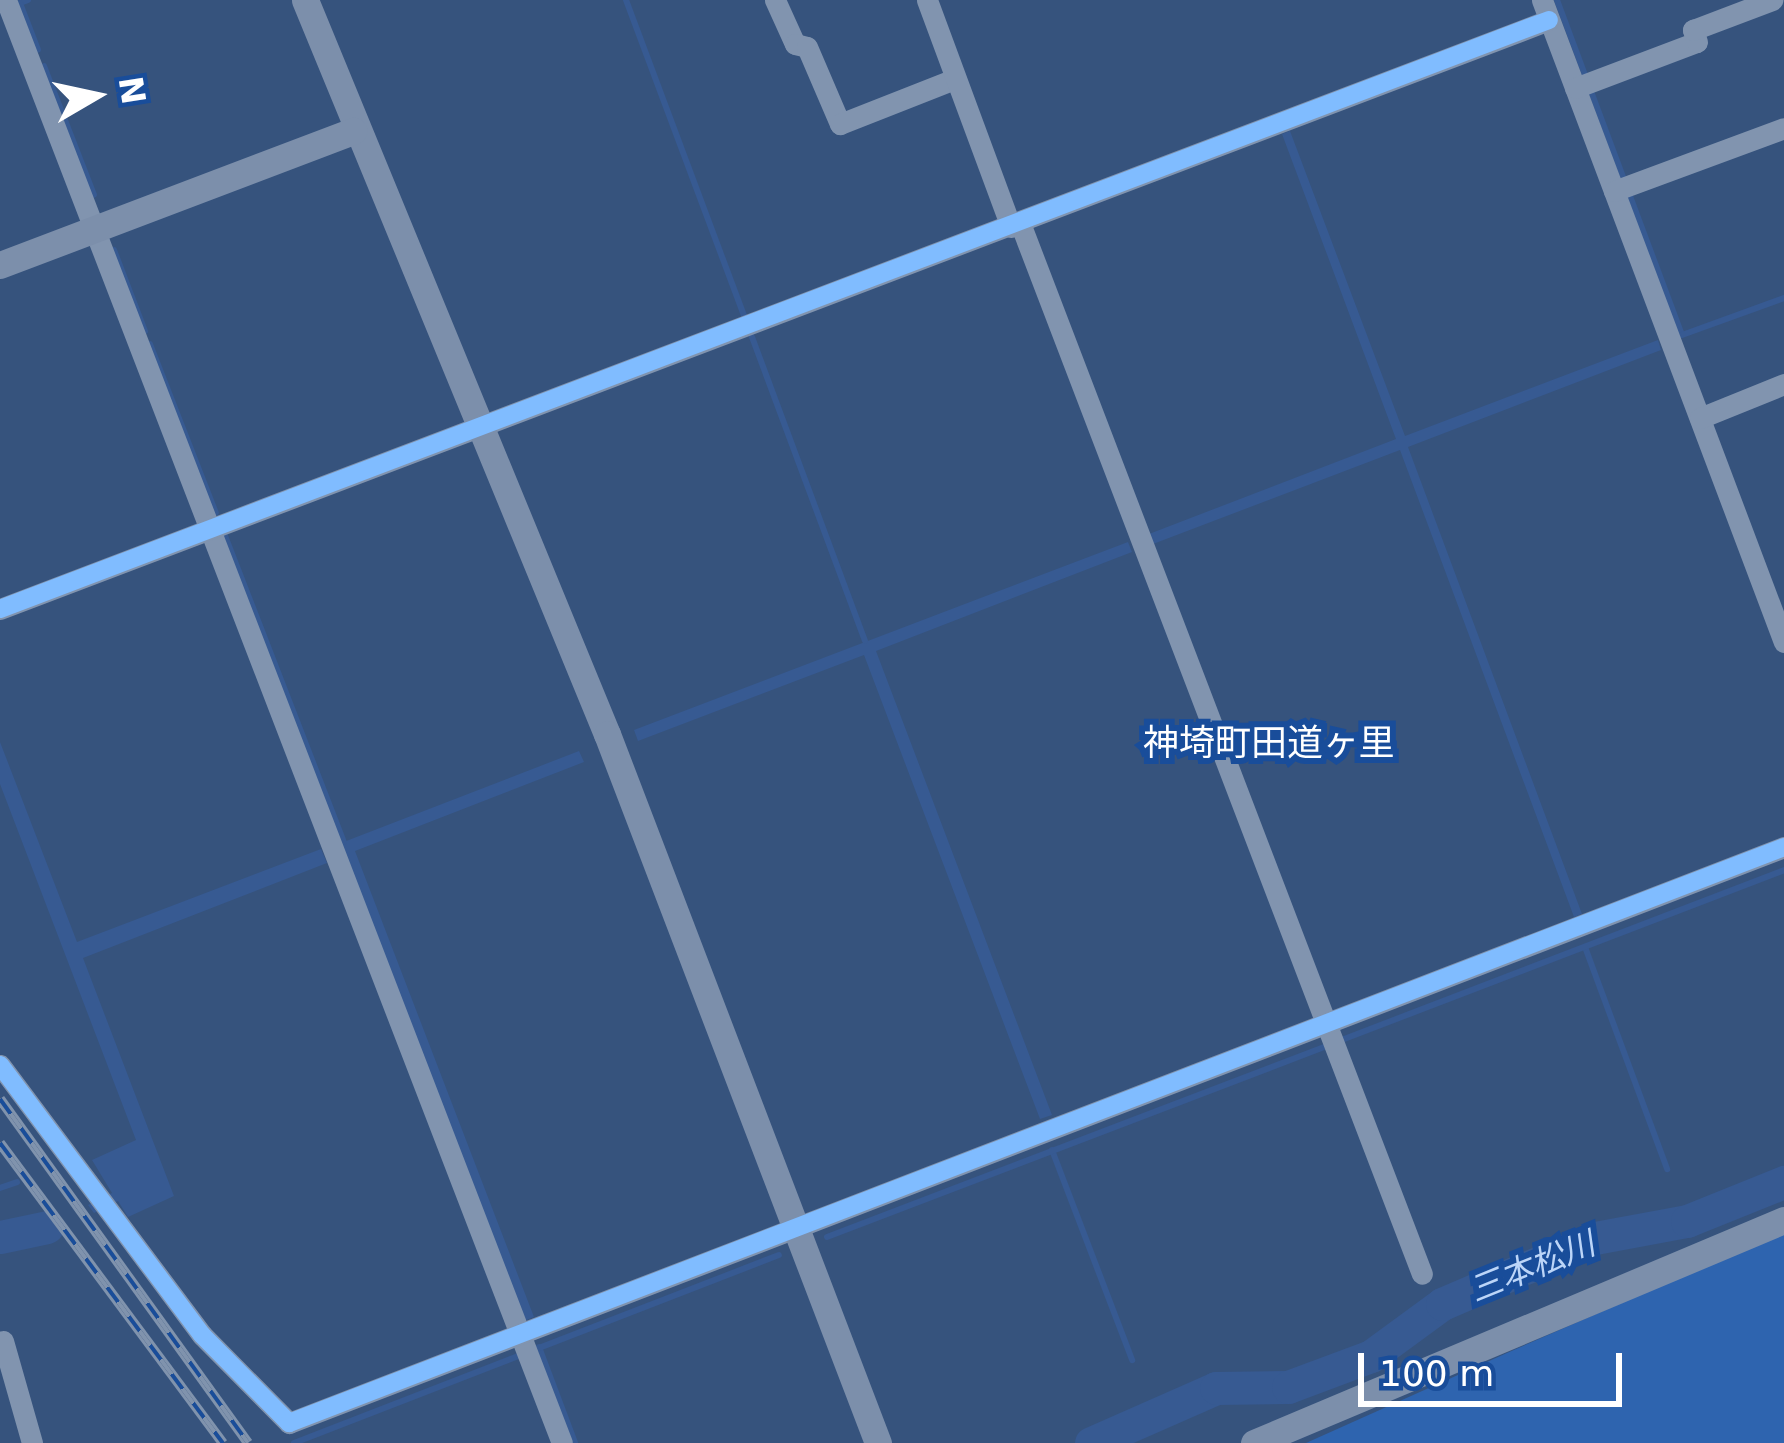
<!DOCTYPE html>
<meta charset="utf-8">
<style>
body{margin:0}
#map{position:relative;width:1784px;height:1443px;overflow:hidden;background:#36537d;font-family:"DejaVu Sans","Noto Sans JP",sans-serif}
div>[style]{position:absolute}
.green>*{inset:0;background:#2e64af}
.water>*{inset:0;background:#375a92}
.stream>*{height:6px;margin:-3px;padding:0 3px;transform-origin:3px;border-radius:3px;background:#375a92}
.river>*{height:33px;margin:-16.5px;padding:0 16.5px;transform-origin:16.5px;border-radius:16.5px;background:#375a92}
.street>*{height:21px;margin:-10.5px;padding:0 10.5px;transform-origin:10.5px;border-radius:10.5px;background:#8194af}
.secondary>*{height:27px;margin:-13.5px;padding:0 13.5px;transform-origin:13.5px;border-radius:13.5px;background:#7c8fab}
.rail>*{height:10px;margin-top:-5px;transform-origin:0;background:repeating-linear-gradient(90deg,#194d9a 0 18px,#8093ad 0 36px);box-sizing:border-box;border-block:3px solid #8093ad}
.cycleway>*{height:18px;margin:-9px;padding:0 9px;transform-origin:9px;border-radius:9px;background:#80bcff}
span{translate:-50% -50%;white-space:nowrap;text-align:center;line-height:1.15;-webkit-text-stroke:12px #194d9a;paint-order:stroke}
.water-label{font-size:33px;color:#bcd5f8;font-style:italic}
.quarter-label{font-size:36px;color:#fff}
.north{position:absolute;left:36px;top:36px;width:120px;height:120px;-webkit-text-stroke:9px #194d9a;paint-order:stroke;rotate:81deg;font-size:33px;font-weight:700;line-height:48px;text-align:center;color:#fff}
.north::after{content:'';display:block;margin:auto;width:42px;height:54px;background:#fff;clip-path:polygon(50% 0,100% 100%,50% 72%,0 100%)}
.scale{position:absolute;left:1358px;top:1353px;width:264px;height:54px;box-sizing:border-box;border:6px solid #fff;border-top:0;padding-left:15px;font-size:36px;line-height:42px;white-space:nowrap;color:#fff;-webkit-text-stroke:9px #194d9a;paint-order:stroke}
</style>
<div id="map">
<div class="green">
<div style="clip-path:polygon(1784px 1232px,1784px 1443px,1306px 1443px,1507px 1353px)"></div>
</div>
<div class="water">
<div style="clip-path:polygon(1290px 131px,1405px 436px,1658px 340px,1661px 350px,1408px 447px,1582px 914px,1574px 917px,1400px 450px,1153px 544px,1149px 534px,1396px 439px,1282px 134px)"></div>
<div style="clip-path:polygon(1128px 542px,1132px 552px,876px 651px,1052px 1115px,1040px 1119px,864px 655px,638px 741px,634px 730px)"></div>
<div style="clip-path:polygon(0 742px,77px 942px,321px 849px,327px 863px,83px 958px,174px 1196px,128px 1217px,118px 1201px,94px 1213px,88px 1205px,112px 1193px,92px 1160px,136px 1140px,0 784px)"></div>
<div style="clip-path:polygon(579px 751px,584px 762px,355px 851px,534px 1317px,524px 1321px,341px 843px)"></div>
</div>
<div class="stream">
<div style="left:28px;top:0;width:9px;rotate:159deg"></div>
<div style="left:20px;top:3px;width:50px;rotate:69deg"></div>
<div style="left:626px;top:0;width:337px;rotate:69.5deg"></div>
<div style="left:1557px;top:0;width:80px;rotate:69.5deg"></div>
<div style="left:44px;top:66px;width:138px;rotate:68.8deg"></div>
<div style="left:1592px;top:94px;width:89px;rotate:69.5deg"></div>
<div style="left:1630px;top:196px;width:148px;rotate:69.5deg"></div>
<div style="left:1682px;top:335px;width:109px;rotate:-19.9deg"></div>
<div style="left:114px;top:250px;width:87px;rotate:69.1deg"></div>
<div style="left:752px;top:337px;width:324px;rotate:69.6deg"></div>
<div style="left:150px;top:344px;width:181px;rotate:68.7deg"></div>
<div style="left:224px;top:533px;width:331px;rotate:68.8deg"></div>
<div style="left:1585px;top:947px;width:237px;rotate:69.7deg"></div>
<div style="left:1339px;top:1041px;width:477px;rotate:-21deg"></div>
<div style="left:1052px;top:1150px;width:225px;rotate:69.1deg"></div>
<div style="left:0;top:1188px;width:18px;rotate:-19deg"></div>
<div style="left:827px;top:1237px;width:535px;rotate:-20.91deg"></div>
<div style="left:539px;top:1347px;width:103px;rotate:69.4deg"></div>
<div style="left:294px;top:1443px;width:520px;rotate:-21.19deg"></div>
</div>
<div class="river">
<div style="left:0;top:1237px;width:48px;rotate:-12deg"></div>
<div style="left:1091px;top:1443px;width:137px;rotate:-23.7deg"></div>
<div style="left:1216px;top:1388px;width:72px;rotate:-0.8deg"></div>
<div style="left:1288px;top:1387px;width:89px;rotate:-20.5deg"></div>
<div style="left:1371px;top:1356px;width:88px;rotate:-36.2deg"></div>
<div style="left:1442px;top:1304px;width:167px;rotate:-23.3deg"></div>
<div style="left:1595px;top:1238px;width:94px;rotate:-10.5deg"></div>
<div style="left:1687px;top:1221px;width:105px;rotate:-21.9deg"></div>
</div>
<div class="street">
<div style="left:6px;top:0;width:1546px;rotate:68.93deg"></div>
<div style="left:775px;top:0;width:48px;rotate:65.6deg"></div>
<div style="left:795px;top:44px;width:12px;rotate:14deg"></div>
<div style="left:807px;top:47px;width:84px;rotate:66.8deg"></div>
<div style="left:840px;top:124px;width:123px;rotate:-21.5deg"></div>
<div style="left:927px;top:0;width:242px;rotate:69.7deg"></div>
<div style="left:1542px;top:0;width:686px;rotate:69.35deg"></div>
<div style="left:1575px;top:88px;width:130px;rotate:-20.7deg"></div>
<div style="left:1697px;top:42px;width:13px;rotate:-108deg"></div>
<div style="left:1693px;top:30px;width:85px;rotate:-20.8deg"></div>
<div style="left:1614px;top:191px;width:181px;rotate:-20.3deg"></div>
<div style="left:1020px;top:223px;width:1125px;rotate:69.07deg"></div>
<div style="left:1700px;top:418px;width:91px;rotate:-22deg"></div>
<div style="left:0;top:609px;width:1657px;rotate:-20.82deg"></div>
<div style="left:0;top:1065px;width:337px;rotate:53.2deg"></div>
<div style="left:202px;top:1335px;width:124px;rotate:45.3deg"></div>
<div style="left:289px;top:1423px;width:1602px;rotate:-21.07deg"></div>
<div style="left:3px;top:1341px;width:106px;rotate:74.1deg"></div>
</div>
<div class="secondary">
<div style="left:305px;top:0;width:794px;rotate:67.64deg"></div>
<div style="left:607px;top:734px;width:759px;rotate:69.08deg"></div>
<div style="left:0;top:265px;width:378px;rotate:-20.8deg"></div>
<div style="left:1254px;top:1443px;width:575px;rotate:-22.82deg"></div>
</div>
<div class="rail">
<div style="left:0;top:1099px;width:424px;rotate:54.2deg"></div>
<div style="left:0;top:1143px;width:374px;rotate:53.4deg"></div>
</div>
<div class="cycleway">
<div style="left:0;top:609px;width:1657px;rotate:-20.82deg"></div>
<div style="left:0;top:1065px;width:337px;rotate:53.2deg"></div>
<div style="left:202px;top:1335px;width:124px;rotate:45.3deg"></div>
<div style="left:289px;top:1423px;width:1602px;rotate:-21.07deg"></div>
</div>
<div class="water-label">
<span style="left:1532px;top:1267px;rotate:-22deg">三本松川</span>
</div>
<div class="quarter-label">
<span style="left:1269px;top:743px">神埼町田道ヶ里</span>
</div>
<div class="north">N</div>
<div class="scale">100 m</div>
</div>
